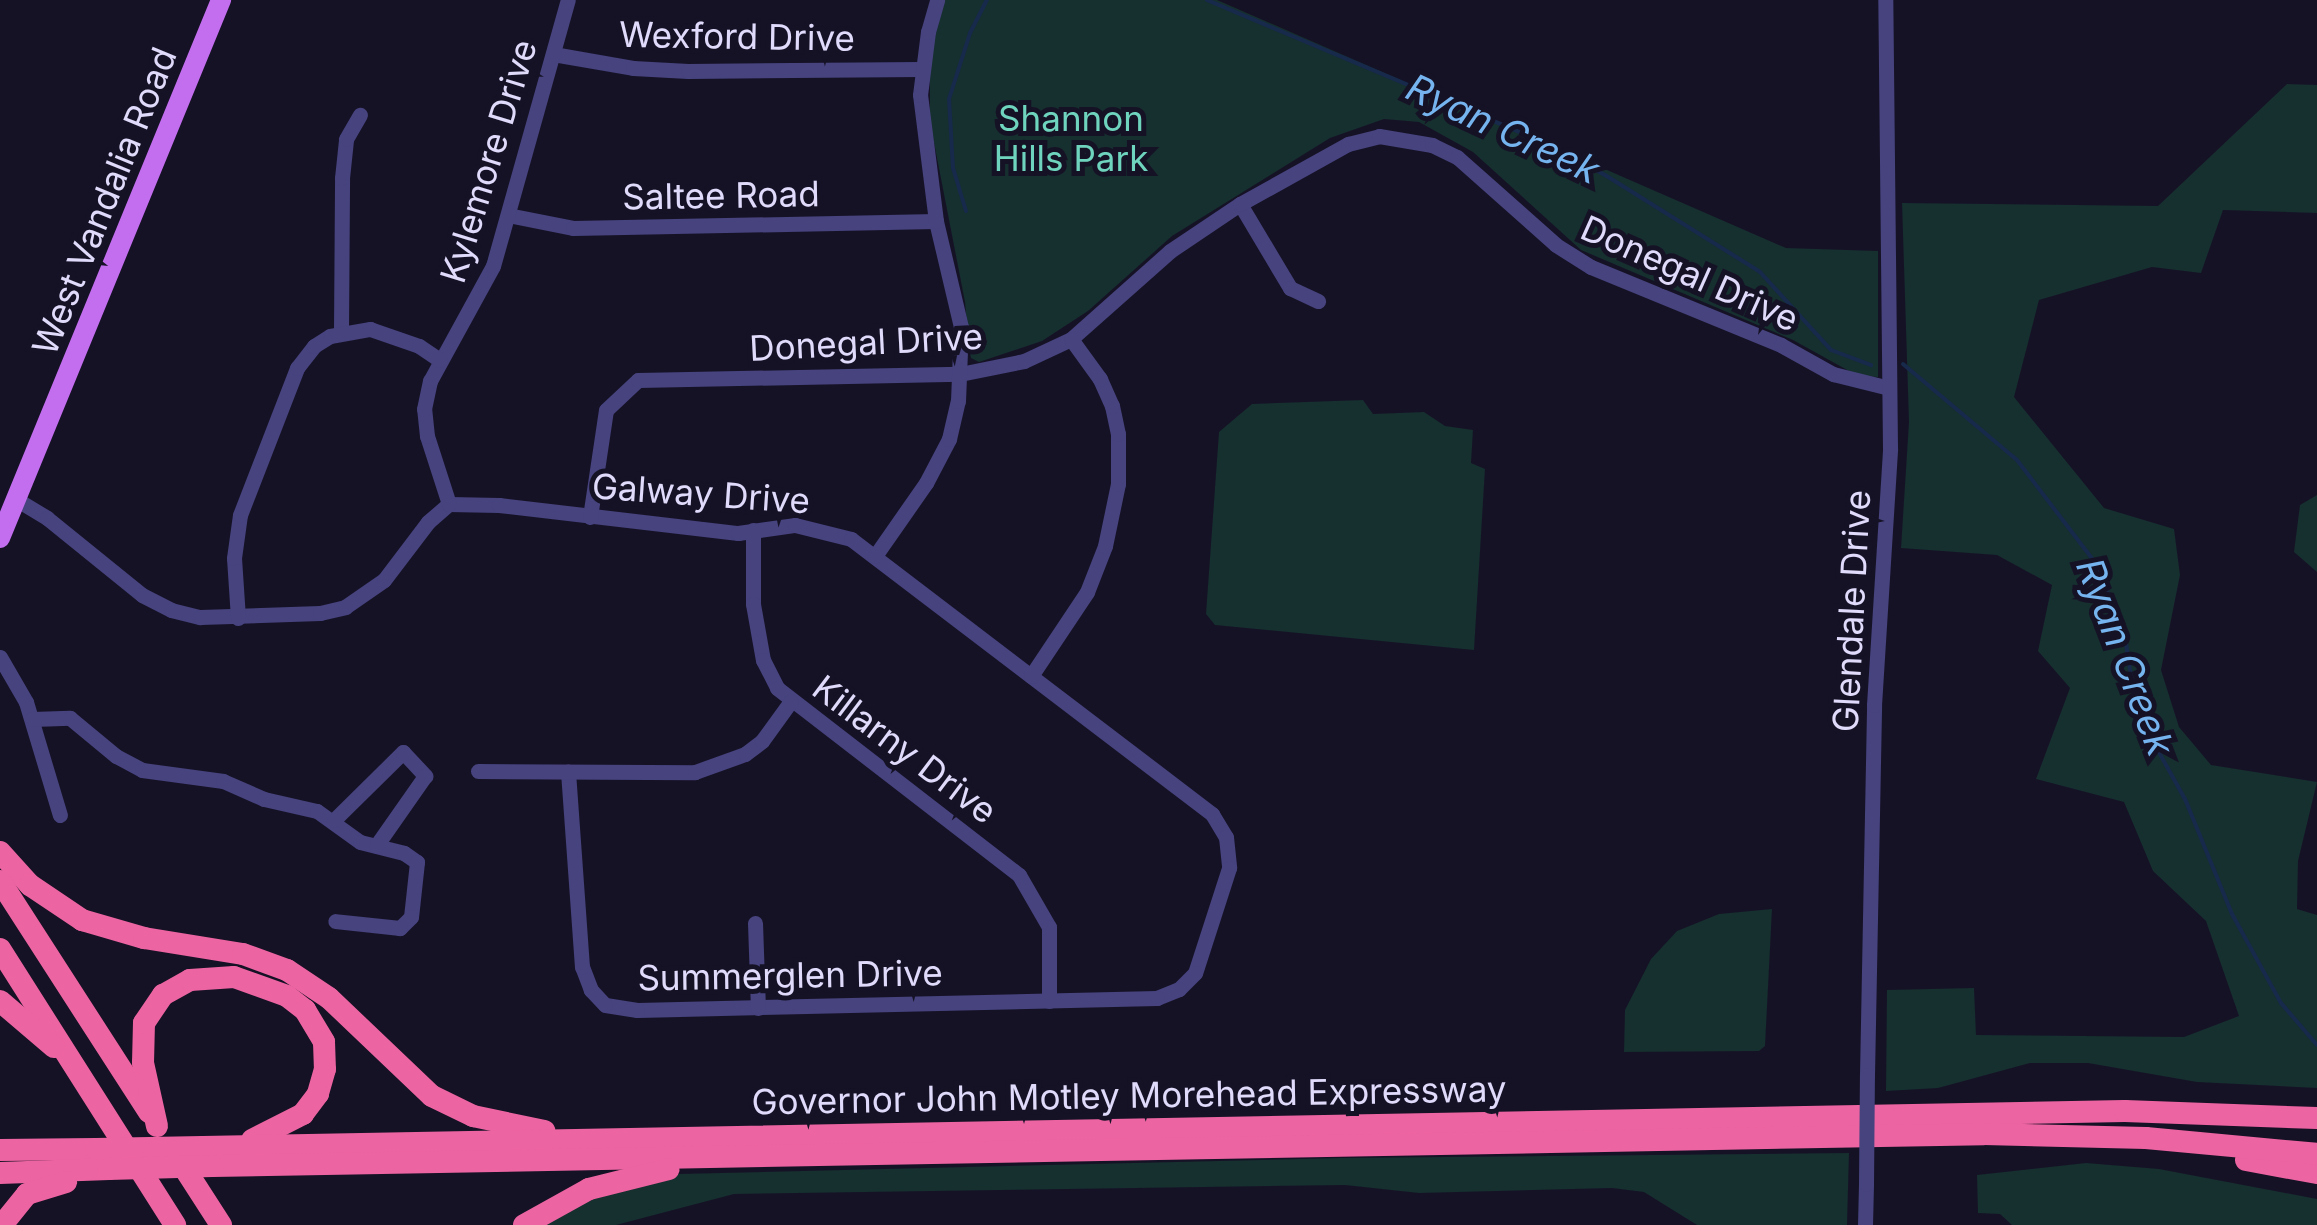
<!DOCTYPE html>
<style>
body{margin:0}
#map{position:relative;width:2317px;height:1225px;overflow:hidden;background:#161226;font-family:Inter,sans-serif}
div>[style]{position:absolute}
.green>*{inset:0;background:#162f2f}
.stream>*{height:4px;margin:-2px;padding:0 2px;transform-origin:2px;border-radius:2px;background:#172a4b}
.minor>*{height:15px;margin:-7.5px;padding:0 7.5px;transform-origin:7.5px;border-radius:7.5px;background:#46437f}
.major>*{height:20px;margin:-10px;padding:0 10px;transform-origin:10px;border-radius:10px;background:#c26eef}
.highway>*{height:22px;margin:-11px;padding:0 11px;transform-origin:11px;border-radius:11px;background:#ed64a2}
.minor-bridge>*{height:15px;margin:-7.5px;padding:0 7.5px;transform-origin:7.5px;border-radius:7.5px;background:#46437f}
.highway-bridge>*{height:22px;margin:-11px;padding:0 11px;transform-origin:11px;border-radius:11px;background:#ed64a2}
span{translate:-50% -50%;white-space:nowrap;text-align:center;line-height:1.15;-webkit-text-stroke:10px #161226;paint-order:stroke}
.street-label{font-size:35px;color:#e0dbfb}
.park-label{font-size:35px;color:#6fd4bd}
.water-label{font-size:38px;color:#75b4ef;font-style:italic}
</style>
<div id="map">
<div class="green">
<div style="clip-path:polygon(944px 0,1217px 0,1786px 248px,1878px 251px,1878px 377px,1858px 376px,1793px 340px,1581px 250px,1473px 152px,1419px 122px,1384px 119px,1330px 138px,1172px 236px,1088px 311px,1042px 341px,979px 362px,971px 358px,969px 348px,965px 302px,930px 122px,930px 57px)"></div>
<div style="clip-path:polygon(2287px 84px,2317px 85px,2317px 213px,2223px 210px,2201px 273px,2152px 267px,2039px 300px,2014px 397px,2104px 508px,2174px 529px,2180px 575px,2161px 670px,2179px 727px,2211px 765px,2317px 782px,2298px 861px,2297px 909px,2317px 915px,2317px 1088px,2197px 1082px,2088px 1063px,2030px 1063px,1938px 1088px,1886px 1091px,1887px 990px,1974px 988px,1976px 1035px,2184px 1037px,2239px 1016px,2206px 921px,2153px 871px,2124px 802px,2036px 779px,2070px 688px,2038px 651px,2052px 585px,1997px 555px,1901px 548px,1909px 422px,1902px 203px,2158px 206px)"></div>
<div style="clip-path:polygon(1363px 400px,1373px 414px,1424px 412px,1445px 426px,1473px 430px,1471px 463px,1485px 469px,1474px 650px,1215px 625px,1206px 614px,1219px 432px,1252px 404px)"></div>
<div style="clip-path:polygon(2317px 495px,2317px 572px,2294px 552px,2300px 505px)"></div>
<div style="clip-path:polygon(1772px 909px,1765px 1046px,1759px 1051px,1624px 1052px,1625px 1010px,1651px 959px,1677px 931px,1719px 914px)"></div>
<div style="clip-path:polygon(1849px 1153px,1847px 1225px,1697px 1225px,1644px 1192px,1612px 1188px,1419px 1193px,1345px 1185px,734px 1194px,616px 1225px,536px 1225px,560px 1210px,643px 1179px,679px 1174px,1340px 1158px)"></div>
<div style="clip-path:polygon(2086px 1163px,2159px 1169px,2317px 1199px,2317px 1225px,2012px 1225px,2000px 1214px,1978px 1213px,1977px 1175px)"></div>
</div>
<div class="stream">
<div style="left:1207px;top:0;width:368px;rotate:22.9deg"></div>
<div style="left:1546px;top:143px;width:67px;rotate:28.5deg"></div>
<div style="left:1605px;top:175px;width:183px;rotate:32deg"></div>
<div style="left:1760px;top:272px;width:105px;rotate:47.7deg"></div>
<div style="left:1831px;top:350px;width:43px;rotate:20.6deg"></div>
<div style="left:966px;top:211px;width:45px;rotate:-106.8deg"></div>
<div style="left:953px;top:168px;width:69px;rotate:-93.3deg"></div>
<div style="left:949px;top:99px;width:69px;rotate:-72.3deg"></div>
<div style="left:970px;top:33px;width:37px;rotate:-63deg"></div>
<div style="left:1903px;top:364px;width:149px;rotate:40.1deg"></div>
<div style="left:2017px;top:460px;width:132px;rotate:52.7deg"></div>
<div style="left:2097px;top:565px;width:77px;rotate:68.7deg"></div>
<div style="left:2125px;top:637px;width:53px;rotate:81.3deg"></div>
<div style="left:2133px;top:689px;width:52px;rotate:69.8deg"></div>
<div style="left:2151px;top:738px;width:70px;rotate:60.9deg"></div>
<div style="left:2185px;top:799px;width:124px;rotate:67.8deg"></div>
<div style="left:2232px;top:914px;width:102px;rotate:61.2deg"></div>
<div style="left:2281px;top:1003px;width:55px;rotate:49.4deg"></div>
</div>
<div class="minor">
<div style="left:553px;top:54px;width:81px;rotate:9.9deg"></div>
<div style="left:633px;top:68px;width:55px;rotate:3.1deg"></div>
<div style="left:688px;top:71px;width:233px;rotate:-0.5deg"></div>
<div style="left:1240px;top:204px;width:98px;rotate:59.2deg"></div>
<div style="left:1290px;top:288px;width:31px;rotate:25deg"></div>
<div style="left:508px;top:215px;width:66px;rotate:11.3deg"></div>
<div style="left:573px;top:228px;width:363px;rotate:-1.1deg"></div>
<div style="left:341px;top:331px;width:153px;rotate:-89.6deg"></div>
<div style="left:342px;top:178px;width:39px;rotate:-84deg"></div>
<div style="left:346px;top:139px;width:28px;rotate:-60deg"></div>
<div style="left:19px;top:501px;width:33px;rotate:31deg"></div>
<div style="left:47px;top:518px;width:122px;rotate:39deg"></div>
<div style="left:142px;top:595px;width:33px;rotate:27deg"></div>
<div style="left:171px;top:610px;width:30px;rotate:14deg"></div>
<div style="left:200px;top:617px;width:120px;rotate:-1.9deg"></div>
<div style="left:320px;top:613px;width:26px;rotate:-13deg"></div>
<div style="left:345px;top:607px;width:47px;rotate:-34.7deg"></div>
<div style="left:384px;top:580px;width:73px;rotate:-52.8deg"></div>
<div style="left:428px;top:522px;width:28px;rotate:-41deg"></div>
<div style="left:449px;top:504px;width:50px;rotate:1.1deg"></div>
<div style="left:499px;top:505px;width:241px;rotate:6.7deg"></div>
<div style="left:738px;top:533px;width:58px;rotate:-8deg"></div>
<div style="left:795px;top:525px;width:58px;rotate:14deg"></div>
<div style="left:851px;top:539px;width:454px;rotate:37.3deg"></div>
<div style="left:1212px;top:814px;width:27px;rotate:59deg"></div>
<div style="left:1226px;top:837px;width:31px;rotate:84deg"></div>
<div style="left:1229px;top:868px;width:110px;rotate:107.9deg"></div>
<div style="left:1195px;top:973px;width:23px;rotate:135deg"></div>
<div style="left:1179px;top:989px;width:24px;rotate:158deg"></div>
<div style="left:1157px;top:998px;width:520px;rotate:178.68deg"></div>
<div style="left:637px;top:1010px;width:32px;rotate:-171deg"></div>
<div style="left:605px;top:1005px;width:21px;rotate:-133deg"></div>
<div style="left:591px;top:990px;width:25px;rotate:-111deg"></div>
<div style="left:582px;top:967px;width:196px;rotate:-94.1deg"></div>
<div style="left:449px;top:504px;width:71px;rotate:-107.9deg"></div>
<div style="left:427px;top:436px;width:27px;rotate:-96deg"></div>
<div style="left:424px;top:409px;width:29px;rotate:-78deg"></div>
<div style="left:430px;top:381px;width:131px;rotate:-61.3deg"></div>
<div style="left:493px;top:266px;width:276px;rotate:-74.3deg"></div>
<div style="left:590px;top:517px;width:108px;rotate:-81.5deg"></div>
<div style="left:606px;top:410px;width:44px;rotate:-43.2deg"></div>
<div style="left:638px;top:380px;width:322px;rotate:-1.1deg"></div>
<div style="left:960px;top:374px;width:65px;rotate:-11.5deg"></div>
<div style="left:1024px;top:361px;width:52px;rotate:-25.1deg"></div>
<div style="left:1071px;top:339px;width:132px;rotate:-41.6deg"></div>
<div style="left:1170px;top:251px;width:84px;rotate:-33.9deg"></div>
<div style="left:1240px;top:204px;width:124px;rotate:-29.1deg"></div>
<div style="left:1348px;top:144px;width:32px;rotate:-14deg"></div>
<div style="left:1379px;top:136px;width:54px;rotate:9.6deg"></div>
<div style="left:1432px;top:145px;width:28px;rotate:26deg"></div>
<div style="left:1457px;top:157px;width:132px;rotate:41.6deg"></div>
<div style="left:1556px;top:245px;width:41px;rotate:32.2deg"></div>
<div style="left:1591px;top:267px;width:205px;rotate:22.3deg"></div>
<div style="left:1781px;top:345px;width:60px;rotate:29.1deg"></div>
<div style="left:1833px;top:374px;width:58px;rotate:14deg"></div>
<div style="left:753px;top:530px;width:74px;rotate:90deg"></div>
<div style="left:753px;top:604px;width:57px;rotate:79.9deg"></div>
<div style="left:763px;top:660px;width:31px;rotate:63deg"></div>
<div style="left:777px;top:688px;width:306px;rotate:37.7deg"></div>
<div style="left:1019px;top:875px;width:60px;rotate:60deg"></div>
<div style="left:1049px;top:927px;width:74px;rotate:90deg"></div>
<div style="left:875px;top:556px;width:89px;rotate:-55.1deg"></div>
<div style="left:926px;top:483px;width:50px;rotate:-62.4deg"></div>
<div style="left:949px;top:439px;width:39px;rotate:-77deg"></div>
<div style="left:958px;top:401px;width:74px;rotate:-87.7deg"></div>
<div style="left:961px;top:327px;width:109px;rotate:-103.3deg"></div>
<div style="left:936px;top:221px;width:127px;rotate:-97.2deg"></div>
<div style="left:920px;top:95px;width:64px;rotate:-82.8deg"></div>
<div style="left:928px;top:32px;width:33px;rotate:-74deg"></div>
<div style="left:238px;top:618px;width:60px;rotate:-93.8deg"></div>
<div style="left:234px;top:558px;width:43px;rotate:-82.1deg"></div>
<div style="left:240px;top:515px;width:158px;rotate:-68.8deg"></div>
<div style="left:297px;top:368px;width:28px;rotate:-52deg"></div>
<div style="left:314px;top:346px;width:19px;rotate:-32deg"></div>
<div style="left:330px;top:336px;width:41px;rotate:-9.9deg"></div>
<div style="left:370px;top:329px;width:52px;rotate:19.1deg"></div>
<div style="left:419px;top:346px;width:25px;rotate:34deg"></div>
<div style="left:0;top:657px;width:52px;rotate:60deg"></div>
<div style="left:26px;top:702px;width:118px;rotate:73.3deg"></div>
<div style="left:1031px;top:676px;width:101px;rotate:-56.3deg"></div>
<div style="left:1087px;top:592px;width:49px;rotate:-68.6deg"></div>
<div style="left:1105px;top:546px;width:63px;rotate:-78.2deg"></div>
<div style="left:1118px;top:484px;width:50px;rotate:-90deg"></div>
<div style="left:1118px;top:434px;width:29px;rotate:-102deg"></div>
<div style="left:1112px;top:406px;width:30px;rotate:-114deg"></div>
<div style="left:1100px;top:379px;width:49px;rotate:-125.9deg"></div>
<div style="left:32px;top:719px;width:38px;rotate:-2deg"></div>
<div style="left:70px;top:718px;width:60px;rotate:39.6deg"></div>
<div style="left:116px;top:756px;width:30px;rotate:28deg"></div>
<div style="left:142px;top:770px;width:82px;rotate:7.7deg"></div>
<div style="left:223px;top:781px;width:45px;rotate:23.7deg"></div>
<div style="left:264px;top:799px;width:54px;rotate:12.8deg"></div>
<div style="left:317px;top:811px;width:53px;rotate:35.8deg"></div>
<div style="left:360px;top:842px;width:45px;rotate:14deg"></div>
<div style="left:404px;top:853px;width:16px;rotate:35deg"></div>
<div style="left:417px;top:862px;width:55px;rotate:96.2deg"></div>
<div style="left:411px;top:917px;width:16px;rotate:135deg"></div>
<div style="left:400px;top:928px;width:65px;rotate:-173.9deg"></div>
<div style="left:478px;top:771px;width:217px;rotate:0.3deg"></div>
<div style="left:695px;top:772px;width:53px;rotate:-19.8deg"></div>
<div style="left:745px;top:754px;width:21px;rotate:-37deg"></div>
<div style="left:762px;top:741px;width:49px;rotate:-54.1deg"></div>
<div style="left:334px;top:820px;width:97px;rotate:-44.6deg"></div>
<div style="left:403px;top:752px;width:33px;rotate:47deg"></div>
<div style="left:425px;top:776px;width:85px;rotate:125deg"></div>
<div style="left:755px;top:923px;width:85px;rotate:88deg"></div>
<div style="left:1867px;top:1075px;width:370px;rotate:-88.9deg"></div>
<div style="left:1874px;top:705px;width:257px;rotate:-86.4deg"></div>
<div style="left:1890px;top:448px;width:448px;rotate:-90.6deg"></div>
<div style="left:1865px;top:1225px;width:41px;rotate:-88.6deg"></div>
</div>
<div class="major">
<div style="left:0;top:538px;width:582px;rotate:-67.67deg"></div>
</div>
<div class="highway">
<div style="left:0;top:852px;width:45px;rotate:47.7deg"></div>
<div style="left:30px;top:885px;width:63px;rotate:33.9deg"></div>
<div style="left:82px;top:920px;width:65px;rotate:16.2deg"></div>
<div style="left:144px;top:938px;width:100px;rotate:9.2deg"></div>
<div style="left:243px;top:954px;width:47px;rotate:20deg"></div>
<div style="left:287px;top:970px;width:50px;rotate:33.7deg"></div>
<div style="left:329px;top:998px;width:142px;rotate:43.6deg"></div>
<div style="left:432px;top:1096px;width:46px;rotate:26deg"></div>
<div style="left:473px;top:1116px;width:73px;rotate:11.9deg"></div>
<div style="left:0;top:881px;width:275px;rotate:57.2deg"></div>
<div style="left:0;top:949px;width:327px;rotate:57.6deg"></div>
<div style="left:0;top:1001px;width:71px;rotate:40.4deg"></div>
<div style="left:157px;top:1126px;width:65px;rotate:-102.5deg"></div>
<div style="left:143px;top:1063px;width:40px;rotate:-88.6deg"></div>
<div style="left:144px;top:1023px;width:34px;rotate:-56deg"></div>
<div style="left:163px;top:995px;width:31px;rotate:-29deg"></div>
<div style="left:190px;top:980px;width:44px;rotate:-3.9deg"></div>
<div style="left:234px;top:977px;width:56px;rotate:19.7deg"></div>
<div style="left:287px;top:996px;width:23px;rotate:38deg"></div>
<div style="left:305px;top:1010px;width:37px;rotate:59deg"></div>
<div style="left:324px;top:1042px;width:27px;rotate:88deg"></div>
<div style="left:325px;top:1069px;width:26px;rotate:106deg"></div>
<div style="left:318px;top:1094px;width:25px;rotate:127deg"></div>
<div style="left:303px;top:1114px;width:57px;rotate:153deg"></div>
<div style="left:203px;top:1147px;width:1922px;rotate:-1.07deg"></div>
<div style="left:2125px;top:1111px;width:192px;rotate:2.1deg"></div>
<div style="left:0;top:1150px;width:96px;rotate:-0.6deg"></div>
<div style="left:174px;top:1152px;width:87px;rotate:57.2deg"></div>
<div style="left:2246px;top:1160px;width:72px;rotate:10.4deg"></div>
<div style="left:212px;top:1166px;width:1772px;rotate:-1.03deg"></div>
<div style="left:1984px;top:1134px;width:162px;rotate:1.4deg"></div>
<div style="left:2146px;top:1138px;width:172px;rotate:5.3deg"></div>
<div style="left:0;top:1173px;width:109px;rotate:-2.1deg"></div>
<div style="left:2px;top:1225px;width:40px;rotate:-51deg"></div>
<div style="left:27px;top:1194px;width:41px;rotate:-17.1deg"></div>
<div style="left:524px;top:1225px;width:74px;rotate:-29deg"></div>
<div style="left:589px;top:1189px;width:82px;rotate:-14deg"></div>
</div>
<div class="minor-bridge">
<div style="left:1866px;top:1184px;width:109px;rotate:-89.5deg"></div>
</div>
<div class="highway-bridge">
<div style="left:96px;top:1149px;width:107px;rotate:-1.1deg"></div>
<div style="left:109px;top:1169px;width:103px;rotate:-1.7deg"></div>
</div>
<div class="street-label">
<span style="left:737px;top:36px;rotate:1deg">Wexford Drive</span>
<span style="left:488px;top:161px;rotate:-73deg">Kylemore Drive</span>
<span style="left:721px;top:195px;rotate:-1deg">Saltee Road</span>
<span style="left:104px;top:201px;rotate:-68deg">West Vandalia Road</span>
<span style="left:1690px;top:273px;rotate:24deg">Donegal Drive</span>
<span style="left:866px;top:342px;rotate:-3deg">Donegal Drive</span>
<span style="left:701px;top:493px;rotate:4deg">Galway Drive</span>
<span style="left:1851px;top:611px;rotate:-87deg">Glendale Drive</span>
<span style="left:905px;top:749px;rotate:37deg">Killarny Drive</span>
<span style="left:790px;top:975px;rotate:-1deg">Summerglen Drive</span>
<span style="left:1129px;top:1095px;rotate:-1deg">Governor John Motley Morehead Expressway</span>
</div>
<div class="park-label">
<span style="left:1071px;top:138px">Shannon<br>Hills Park</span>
</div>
<div class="water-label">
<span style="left:1503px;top:129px;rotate:25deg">Ryan Creek</span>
<span style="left:2125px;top:657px;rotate:69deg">Ryan Creek</span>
</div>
</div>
